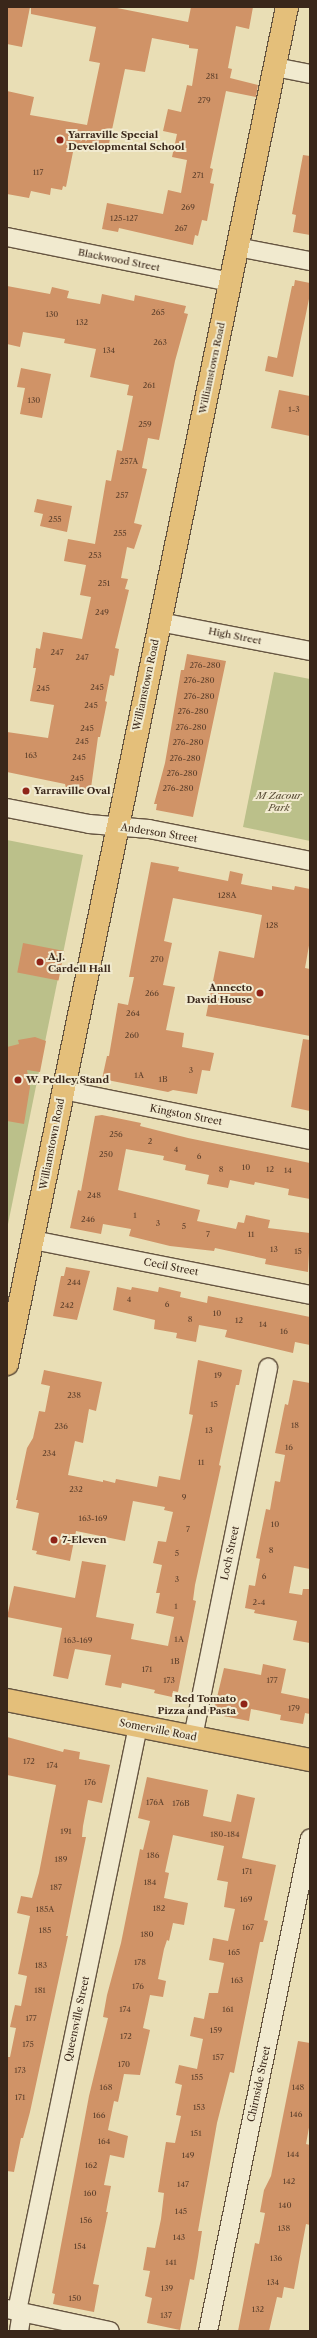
<!DOCTYPE html>
<style>
body{margin:0}
#map{position:relative;width:317px;height:2338px;overflow:hidden;background:#e9deb5;font-family:"Libre Caslon Text",serif}
div>[style]{position:absolute}
.green>*{inset:0;background:#bbc08a}
.building>*{inset:0;background:#d09367;transform-origin:0 0}
.roads{filter:drop-shadow(1px 0 #665541) drop-shadow(-1px 0 #665541) drop-shadow(0 1px #665541) drop-shadow(0 -1px #665541)}
.minor>*{height:18px;margin:-9px;padding:0 9px;transform-origin:9px;border-radius:9px;background:#f1eacf}
.major>*{height:22px;margin:-11px;padding:0 11px;transform-origin:11px;border-radius:11px;background:#e4bf7a}
.dots>*{width:11px;height:11px;translate:-50% -50%;box-sizing:border-box;border:2px solid #f1eacf;border-radius:50%}
span{translate:-50% -50%;white-space:nowrap;text-align:center;line-height:1.15;-webkit-text-stroke:4px #f1eacf;paint-order:stroke}
.number-label{font-size:8px;color:#60422d}
.number-label span{-webkit-text-stroke-width:0}
.poi-label{font-size:10px;color:#3a271a;font-weight:700}
.left{translate:0 -50%;text-align:left}
.right{translate:-100% -50%;text-align:right}
.street-label{font-size:10px;color:#3a271a}
.park-label{font-size:10px;color:#5a4d36;font-style:italic}
.frame{position:absolute;inset:0;border:8px solid #3a271a;pointer-events:none}
</style>
<div id="map">
<div class="green">
<div style="clip-path:polygon(274px 672px,310px 679px,310px 841px,243px 827px)"></div>
<div style="clip-path:polygon(7px 840px,83px 855px,7px 1229px)"></div>
</div>
<div class="building">
<div style="clip-path:polygon(7px 7px,30px 7px,22px 47px,7px 44px)"></div>
<div style="clip-path:polygon(31px 7px,112px 7px,188px 22px,191px 7px,253px 7px,249px 29px,236px 26px,228px 68px,232px 69px,230px 78px,258px 85px,256px 97px,226px 91px,210px 168px,213px 169px,210px 183px,214px 184px,207px 221px,202px 220px,198px 236px,195px 235px,193px 245px,119px 228px,118px 232px,102px 229px,107px 203px,163px 214px,168px 190px,181px 193px,187px 160px,172px 157px,177px 134px,163px 131px,168px 109px,181px 112px,187px 85px,192px 86px,198px 49px,189px 48px,189px 45px,152px 38px,145px 72px,125px 69px,107px 153px,74px 147px,66px 187px,63px 186px,62px 190px,51px 188px,50px 195px,31px 191px,29px 198px,7px 194px,7px 91px,34px 97px,30px 115px,87px 125px,100px 63px,89px 61px,96px 27px,31px 14px)"></div>
<div style="clip-path:polygon(303px 155px,310px 156px,310px 235px,293px 232px,296px 215px,292px 214px)"></div>
<div style="clip-path:polygon(295px 280px,310px 283px,310px 294px,293px 377px,265px 371px,268px 356px,277px 358px,292px 286px,294px 286px)"></div>
<div style="clip-path:polygon(7px 286px,50px 294px,52px 287px,69px 291px,67px 298px,100px 304px,102px 294px,134px 301px,135px 295px,186px 306px,184px 313px,188px 314px,175px 361px,159px 440px,148px 438px,142px 468px,147px 469px,134px 523px,142px 525px,134px 549px,127px 547px,121px 578px,128px 579px,125px 589px,129px 590px,115px 648px,119px 649px,114px 676px,110px 675px,105px 701px,107px 702px,100px 737px,98px 737px,91px 788px,86px 791px,66px 788px,65px 784px,7px 772px,7px 732px,48px 738px,54px 705px,30px 701px,36px 668px,33px 668px,36px 648px,40px 649px,43px 632px,82px 639px,91px 597px,80px 595px,86px 565px,64px 561px,68px 539px,95px 544px,106px 480px,111px 481px,117px 450px,122px 451px,133px 396px,127px 395px,129px 385px,90px 377px,96px 349px,64px 343px,65px 339px,23px 332px,20px 347px,7px 344px)"></div>
<div style="clip-path:polygon(21px 368px,51px 374px,42px 418px,20px 414px,25px 388px,17px 387px)"></div>
<div style="clip-path:polygon(279px 390px,310px 396px,310px 436px,271px 428px)"></div>
<div style="clip-path:polygon(37px 499px,72px 506px,67px 532px,40px 526px,43px 514px,34px 512px)"></div>
<div style="clip-path:polygon(187px 654px,226px 661px,193px 817px,156px 810px,157px 804px,154px 804px,165px 763px,181px 670px,184px 670px)"></div>
<div style="clip-path:polygon(151px 862px,179px 867px,178px 871px,228px 881px,230px 871px,243px 874px,241px 884px,272px 890px,272px 886px,294px 890px,295px 886px,310px 889px,310px 940px,305px 968px,310px 969px,310px 1036px,206px 1016px,219px 951px,254px 958px,262px 915px,173px 898px,164px 941px,172px 943px,163px 985px,175px 987px,166px 1030px,184px 1033px,182px 1047px,214px 1053px,210px 1071px,202px 1070px,197px 1094px,173px 1090px,168px 1092px,102px 1079px,107px 1056px,109px 1056px,118px 1003px,128px 1005px,134px 977px,129px 977px)"></div>
<div style="left:23px;top:943px;width:42px;height:30px;rotate:11deg"></div>
<div style="clip-path:polygon(35px 1037px,46px 1041px,40px 1072px,27px 1070px,30px 1087px,24px 1124px,7px 1121px,7px 1047px,19px 1044px,18px 1040px)"></div>
<div style="clip-path:polygon(303px 1039px,310px 1040px,310px 1111px,291px 1107px)"></div>
<div style="clip-path:polygon(102px 1115px,141px 1123px,140px 1126px,188px 1138px,310px 1163px,310px 1199px,288px 1195px,289px 1189px,255px 1182px,254px 1185px,230px 1180px,228px 1188px,207px 1184px,209px 1175px,185px 1170px,186px 1165px,163px 1160px,164px 1156px,126px 1149px,118px 1190px,200px 1210px,197px 1221px,236px 1229px,238px 1222px,244px 1223px,246px 1215px,270px 1220px,268px 1228px,310px 1233px,308px 1272px,265px 1264px,266px 1259px,215px 1248px,214px 1251px,170px 1246px,129px 1236px,131px 1229px,103px 1224px,101px 1234px,70px 1228px,78px 1190px,81px 1191px,95px 1116px)"></div>
<div style="clip-path:polygon(66px 1267px,90px 1271px,77px 1320px,53px 1316px,61px 1276px,64px 1276px)"></div>
<div style="clip-path:polygon(117px 1287px,131px 1290px,132px 1287px,158px 1292px,159px 1287px,181px 1292px,180px 1297px,207px 1303px,208px 1296px,310px 1317px,310px 1345px,295px 1342px,293px 1353px,225px 1337px,227px 1330px,199px 1325px,196px 1342px,176px 1338px,177px 1333px,154px 1329px,155px 1320px,113px 1310px)"></div>
<div style="clip-path:polygon(198px 1360px,242px 1370px,239px 1385px,236px 1385px,219px 1465px,221px 1466px,195px 1585px,193px 1600px,196px 1601px,178px 1692px,173px 1691px,172px 1697px,154px 1693px,155px 1690px,122px 1683px,121px 1688px,105px 1685px,111px 1655px,75px 1649px,68px 1679px,53px 1676px,62px 1628px,7px 1617px,14px 1586px,75px 1598px,82px 1561px,106px 1565px,96px 1617px,134px 1624px,131px 1639px,168px 1646px,174px 1617px,156px 1613px,160px 1593px,156px 1593px,162px 1565px,153px 1563px,158px 1541px,166px 1542px,173px 1512px,164px 1510px,165px 1507px,133px 1501px,125px 1541px,76px 1531px,70px 1561px,36px 1554px,37px 1551px,32px 1550px,39px 1513px,16px 1508px,18px 1500px,16px 1500px,27px 1448px,33px 1438px,39px 1411px,45px 1412px,50px 1386px,41px 1384px,44px 1370px,102px 1382px,96px 1411px,89px 1409px,83px 1443px,75px 1441px,68px 1475px,103px 1482px,103px 1480px,115px 1483px,116px 1479px,157px 1487px,159px 1476px,180px 1480px,193px 1415px,189px 1414px)"></div>
<div style="clip-path:polygon(293px 1380px,310px 1383px,310px 1569px,294px 1566px,289px 1593px,302px 1595px,303px 1589px,310px 1589px,310px 1643px,293px 1640px,297px 1621px,254px 1613px,255px 1610px,245px 1608px,249px 1585px,255px 1586px,260px 1559px,256px 1558px,266px 1509px,270px 1510px,275px 1481px,280px 1482px,285px 1455px,275px 1453px,285px 1404px,288px 1405px)"></div>
<div style="clip-path:polygon(263px 1664px,286px 1669px,281px 1693px,310px 1699px,310px 1714px,305px 1713px,303px 1724px,280px 1720px,281px 1715px,251px 1709px,249px 1721px,213px 1714px,224px 1668px,261px 1675px)"></div>
<div style="clip-path:polygon(7px 1737px,63px 1752px,64px 1749px,80px 1752px,79px 1759px,110px 1765px,102px 1803px,88px 1800px,83px 1826px,82px 1837px,86px 1837px,66px 1936px,68px 1936px,30px 2112px,23px 2138px,21px 2138px,14px 2172px,7px 2171px,7px 2057px,10px 2057px,16px 2028px,10px 2027px,15px 2005px,21px 2006px,27px 1976px,18px 1974px,30px 1916px,17px 1913px,21px 1896px,32px 1898px,39px 1873px,56px 1785px,7px 1775px)"></div>
<div style="clip-path:polygon(147px 1777px,208px 1790px,203px 1816px,231px 1822px,237px 1794px,255px 1798px,242px 1858px,276px 1865px,264px 1920px,268px 1921px,263px 1942px,260px 1942px,234px 2073px,230px 2072px,217px 2123px,198px 2231px,202px 2231px,198px 2257px,194px 2280px,190px 2279px,180px 2330px,147px 2323px,152px 2298px,145px 2296px,150px 2271px,143px 2270px,147px 2247px,155px 2248px,161px 2219px,164px 2193px,158px 2192px,166px 2142px,175px 2143px,181px 2116px,176px 2115px,182px 2085px,175px 2083px,179px 2065px,197px 2069px,203px 2039px,190px 2036px,194px 2017px,204px 2019px,209px 1993px,218px 1993px,224px 1963px,209px 1960px,213px 1938px,228px 1941px,235px 1909px,224px 1907px,228px 1882px,217px 1880px,224px 1846px,173px 1835px,165px 1872px,169px 1873px,164px 1898px,188px 1903px,184px 1925px,173px 1923px,169px 1941px,167px 1940px,164px 1949px,158px 1979px,166px 1981px,163px 1997px,150px 1995px,143px 2028px,150px 2030px,140px 2075px,124px 2074px,118px 2102px,114px 2101px,108px 2130px,128px 2136px,124px 2158px,110px 2155px,104px 2185px,111px 2186px,106px 2212px,108px 2212px,93px 2284px,99px 2285px,94px 2312px,53px 2304px,55px 2294px,52px 2293px,89px 2096px,108px 2018px,103px 2017px,107px 1995px,121px 1943px,140px 1849px,143px 1850px,150px 1821px,138px 1818px)"></div>
<div style="clip-path:polygon(298px 2041px,310px 2043px,310px 2122px,306px 2144px,310px 2145px,310px 2225px,306px 2224px,294px 2289px,284px 2287px,282px 2298px,277px 2297px,269px 2331px,238px 2331px,255px 2243px,259px 2244px,265px 2213px,260px 2212px,264px 2190px,271px 2176px)"></div>
</div>
<div class="roads">
<div class="minor">
<div style="left:275px;top:67px;width:36px;rotate:11deg"></div>
<div style="left:7px;top:237px;width:227px;rotate:11.4deg"></div>
<div style="left:237px;top:247px;width:74px;rotate:10.9deg"></div>
<div style="left:160px;top:622px;width:153px;rotate:10.9deg"></div>
<div style="left:7px;top:808px;width:84px;rotate:11deg"></div>
<div style="left:89px;top:824px;width:60px;rotate:4.8deg"></div>
<div style="left:149px;top:829px;width:164px;rotate:11.2deg"></div>
<div style="left:63px;top:1090px;width:252px;rotate:11.4deg"></div>
<div style="left:33px;top:1240px;width:282px;rotate:11.2deg"></div>
<div style="left:193px;top:1737px;width:377px;rotate:-78.5deg"></div>
<div style="left:7px;top:2309px;width:105px;rotate:12.1deg"></div>
<div style="left:17px;top:2311px;width:597px;rotate:-78.31deg"></div>
<div style="left:19px;top:2331px;width:18px;rotate:-81deg"></div>
<div style="left:208px;top:2331px;width:503px;rotate:-78.31deg"></div>
</div>
<div class="major">
<div style="left:7px;top:1364px;width:1386px;rotate:-78.34deg"></div>
<div style="left:7px;top:1700px;width:309px;rotate:11.2deg"></div>
</div>
</div>
<div class="dots">
<div style="left:60px;top:140px;background:#8f2418"></div>
<div style="left:26px;top:791px;background:#8f2418"></div>
<div style="left:40px;top:962px;background:#8f2418"></div>
<div style="left:260px;top:993px;background:#8f2418"></div>
<div style="left:18px;top:1080px;background:#8f2418"></div>
<div style="left:54px;top:1540px;background:#8f2418"></div>
<div style="left:244px;top:1704px;background:#8f2418"></div>
</div>
<div class="number-label">
<span style="left:212px;top:77px">281</span>
<span style="left:204px;top:101px">279</span>
<span style="left:38px;top:173px">117</span>
<span style="left:198px;top:176px">271</span>
<span style="left:188px;top:208px">269</span>
<span style="left:124px;top:219px">125-127</span>
<span style="left:181px;top:229px">267</span>
<span style="left:158px;top:313px">265</span>
<span style="left:52px;top:315px">130</span>
<span style="left:82px;top:323px">132</span>
<span style="left:160px;top:343px">263</span>
<span style="left:109px;top:351px">134</span>
<span style="left:149px;top:386px">261</span>
<span style="left:34px;top:401px">130</span>
<span style="left:294px;top:410px">1-3</span>
<span style="left:145px;top:425px">259</span>
<span style="left:129px;top:462px">257A</span>
<span style="left:122px;top:496px">257</span>
<span style="left:55px;top:520px">255</span>
<span style="left:120px;top:534px">255</span>
<span style="left:95px;top:556px">253</span>
<span style="left:104px;top:584px">251</span>
<span style="left:102px;top:613px">249</span>
<span style="left:57px;top:653px">247</span>
<span style="left:82px;top:658px">247</span>
<span style="left:205px;top:666px">276-280</span>
<span style="left:199px;top:681px">276-280</span>
<span style="left:97px;top:688px">245</span>
<span style="left:43px;top:689px">245</span>
<span style="left:199px;top:697px">276-280</span>
<span style="left:91px;top:706px">245</span>
<span style="left:193px;top:712px">276-280</span>
<span style="left:191px;top:728px">276-280</span>
<span style="left:87px;top:729px">245</span>
<span style="left:82px;top:742px">245</span>
<span style="left:188px;top:743px">276-280</span>
<span style="left:31px;top:756px">163</span>
<span style="left:79px;top:758px">245</span>
<span style="left:185px;top:759px">276-280</span>
<span style="left:182px;top:774px">276-280</span>
<span style="left:77px;top:779px">245</span>
<span style="left:178px;top:789px">276-280</span>
<span style="left:227px;top:896px">128A</span>
<span style="left:272px;top:926px">128</span>
<span style="left:157px;top:960px">270</span>
<span style="left:152px;top:994px">266</span>
<span style="left:133px;top:1014px">264</span>
<span style="left:132px;top:1036px">260</span>
<span style="left:191px;top:1071px">3</span>
<span style="left:139px;top:1076px">1A</span>
<span style="left:163px;top:1080px">1B</span>
<span style="left:116px;top:1135px">256</span>
<span style="left:150px;top:1142px">2</span>
<span style="left:176px;top:1150px">4</span>
<span style="left:106px;top:1155px">250</span>
<span style="left:199px;top:1157px">6</span>
<span style="left:246px;top:1168px">10</span>
<span style="left:221px;top:1170px">8</span>
<span style="left:270px;top:1170px">12</span>
<span style="left:288px;top:1171px">14</span>
<span style="left:94px;top:1196px">248</span>
<span style="left:135px;top:1216px">1</span>
<span style="left:88px;top:1220px">246</span>
<span style="left:158px;top:1224px">3</span>
<span style="left:184px;top:1227px">5</span>
<span style="left:208px;top:1235px">7</span>
<span style="left:251px;top:1235px">11</span>
<span style="left:274px;top:1250px">13</span>
<span style="left:298px;top:1252px">15</span>
<span style="left:74px;top:1283px">244</span>
<span style="left:129px;top:1300px">4</span>
<span style="left:167px;top:1305px">6</span>
<span style="left:67px;top:1306px">242</span>
<span style="left:217px;top:1314px">10</span>
<span style="left:190px;top:1320px">8</span>
<span style="left:239px;top:1321px">12</span>
<span style="left:263px;top:1325px">14</span>
<span style="left:284px;top:1332px">16</span>
<span style="left:218px;top:1376px">19</span>
<span style="left:74px;top:1396px">238</span>
<span style="left:214px;top:1405px">15</span>
<span style="left:295px;top:1426px">18</span>
<span style="left:61px;top:1427px">236</span>
<span style="left:209px;top:1431px">13</span>
<span style="left:289px;top:1448px">16</span>
<span style="left:49px;top:1454px">234</span>
<span style="left:201px;top:1463px">11</span>
<span style="left:76px;top:1490px">232</span>
<span style="left:184px;top:1498px">9</span>
<span style="left:93px;top:1519px">163-169</span>
<span style="left:275px;top:1525px">10</span>
<span style="left:188px;top:1530px">7</span>
<span style="left:271px;top:1551px">8</span>
<span style="left:177px;top:1554px">5</span>
<span style="left:264px;top:1577px">6</span>
<span style="left:177px;top:1580px">3</span>
<span style="left:259px;top:1603px">2-4</span>
<span style="left:176px;top:1607px">1</span>
<span style="left:179px;top:1640px">1A</span>
<span style="left:78px;top:1641px">163-169</span>
<span style="left:175px;top:1662px">1B</span>
<span style="left:147px;top:1670px">171</span>
<span style="left:169px;top:1681px">173</span>
<span style="left:272px;top:1681px">177</span>
<span style="left:294px;top:1709px">179</span>
<span style="left:29px;top:1762px">172</span>
<span style="left:52px;top:1766px">174</span>
<span style="left:90px;top:1783px">176</span>
<span style="left:155px;top:1803px">176A</span>
<span style="left:181px;top:1804px">176B</span>
<span style="left:66px;top:1832px">191</span>
<span style="left:225px;top:1835px">180-184</span>
<span style="left:153px;top:1856px">186</span>
<span style="left:61px;top:1860px">189</span>
<span style="left:247px;top:1872px">171</span>
<span style="left:150px;top:1883px">184</span>
<span style="left:56px;top:1888px">187</span>
<span style="left:246px;top:1900px">169</span>
<span style="left:159px;top:1909px">182</span>
<span style="left:45px;top:1910px">185A</span>
<span style="left:248px;top:1928px">167</span>
<span style="left:45px;top:1931px">185</span>
<span style="left:147px;top:1935px">180</span>
<span style="left:234px;top:1953px">165</span>
<span style="left:140px;top:1963px">178</span>
<span style="left:41px;top:1966px">183</span>
<span style="left:237px;top:1981px">163</span>
<span style="left:138px;top:1987px">176</span>
<span style="left:40px;top:1991px">181</span>
<span style="left:125px;top:2010px">174</span>
<span style="left:228px;top:2010px">161</span>
<span style="left:31px;top:2019px">177</span>
<span style="left:216px;top:2031px">159</span>
<span style="left:126px;top:2037px">172</span>
<span style="left:28px;top:2045px">175</span>
<span style="left:218px;top:2058px">157</span>
<span style="left:124px;top:2065px">170</span>
<span style="left:20px;top:2071px">173</span>
<span style="left:197px;top:2078px">155</span>
<span style="left:106px;top:2088px">168</span>
<span style="left:298px;top:2088px">148</span>
<span style="left:20px;top:2098px">171</span>
<span style="left:199px;top:2108px">153</span>
<span style="left:296px;top:2115px">146</span>
<span style="left:99px;top:2116px">166</span>
<span style="left:196px;top:2134px">151</span>
<span style="left:104px;top:2142px">164</span>
<span style="left:293px;top:2155px">144</span>
<span style="left:188px;top:2156px">149</span>
<span style="left:91px;top:2166px">162</span>
<span style="left:289px;top:2182px">142</span>
<span style="left:183px;top:2185px">147</span>
<span style="left:90px;top:2194px">160</span>
<span style="left:285px;top:2206px">140</span>
<span style="left:181px;top:2212px">145</span>
<span style="left:86px;top:2221px">156</span>
<span style="left:284px;top:2229px">138</span>
<span style="left:179px;top:2238px">143</span>
<span style="left:80px;top:2247px">154</span>
<span style="left:276px;top:2259px">136</span>
<span style="left:171px;top:2263px">141</span>
<span style="left:273px;top:2283px">134</span>
<span style="left:167px;top:2289px">139</span>
<span style="left:75px;top:2299px">150</span>
<span style="left:258px;top:2310px">132</span>
<span style="left:166px;top:2316px">137</span>
</div>
<div class="poi-label">
<span class="left" style="left:68px;top:140px">Yarraville Special<br>Developmental School</span>
<span class="left" style="left:34px;top:791px">Yarraville Oval</span>
<span class="left" style="left:48px;top:962px">A.J.<br>Cardell Hall</span>
<span class="right" style="left:252px;top:993px">Annecto<br>David House</span>
<span class="left" style="left:26px;top:1080px">W. Pedley Stand</span>
<span class="left" style="left:62px;top:1540px">7-Eleven</span>
<span class="right" style="left:236px;top:1704px">Red Tomato<br>Pizza and Pasta</span>
</div>
<div class="street-label">
<span style="left:119px;top:260px;rotate:11deg">Blackwood Street</span>
<span style="left:212px;top:368px;rotate:-78deg">Williamstown Road</span>
<span style="left:235px;top:636px;rotate:11deg">High Street</span>
<span style="left:146px;top:685px;rotate:-78deg">Williamstown Road</span>
<span style="left:159px;top:833px;rotate:9deg">Anderson Street</span>
<span style="left:186px;top:1115px;rotate:11deg">Kingston Street</span>
<span style="left:52px;top:1144px;rotate:-79deg">Williamstown Road</span>
<span style="left:171px;top:1267px;rotate:11deg">Cecil Street</span>
<span style="left:230px;top:1553px;rotate:-78deg">Loch Street</span>
<span style="left:158px;top:1730px;rotate:11deg">Somerville Road</span>
<span style="left:77px;top:2019px;rotate:-78deg">Queensville Street</span>
<span style="left:259px;top:2084px;rotate:-78deg">Chirnside Street</span>
</div>
<div class="park-label">
<span style="left:279px;top:801px">M Zacour<br>Park</span>
</div>
<div class="frame"></div>
</div>
